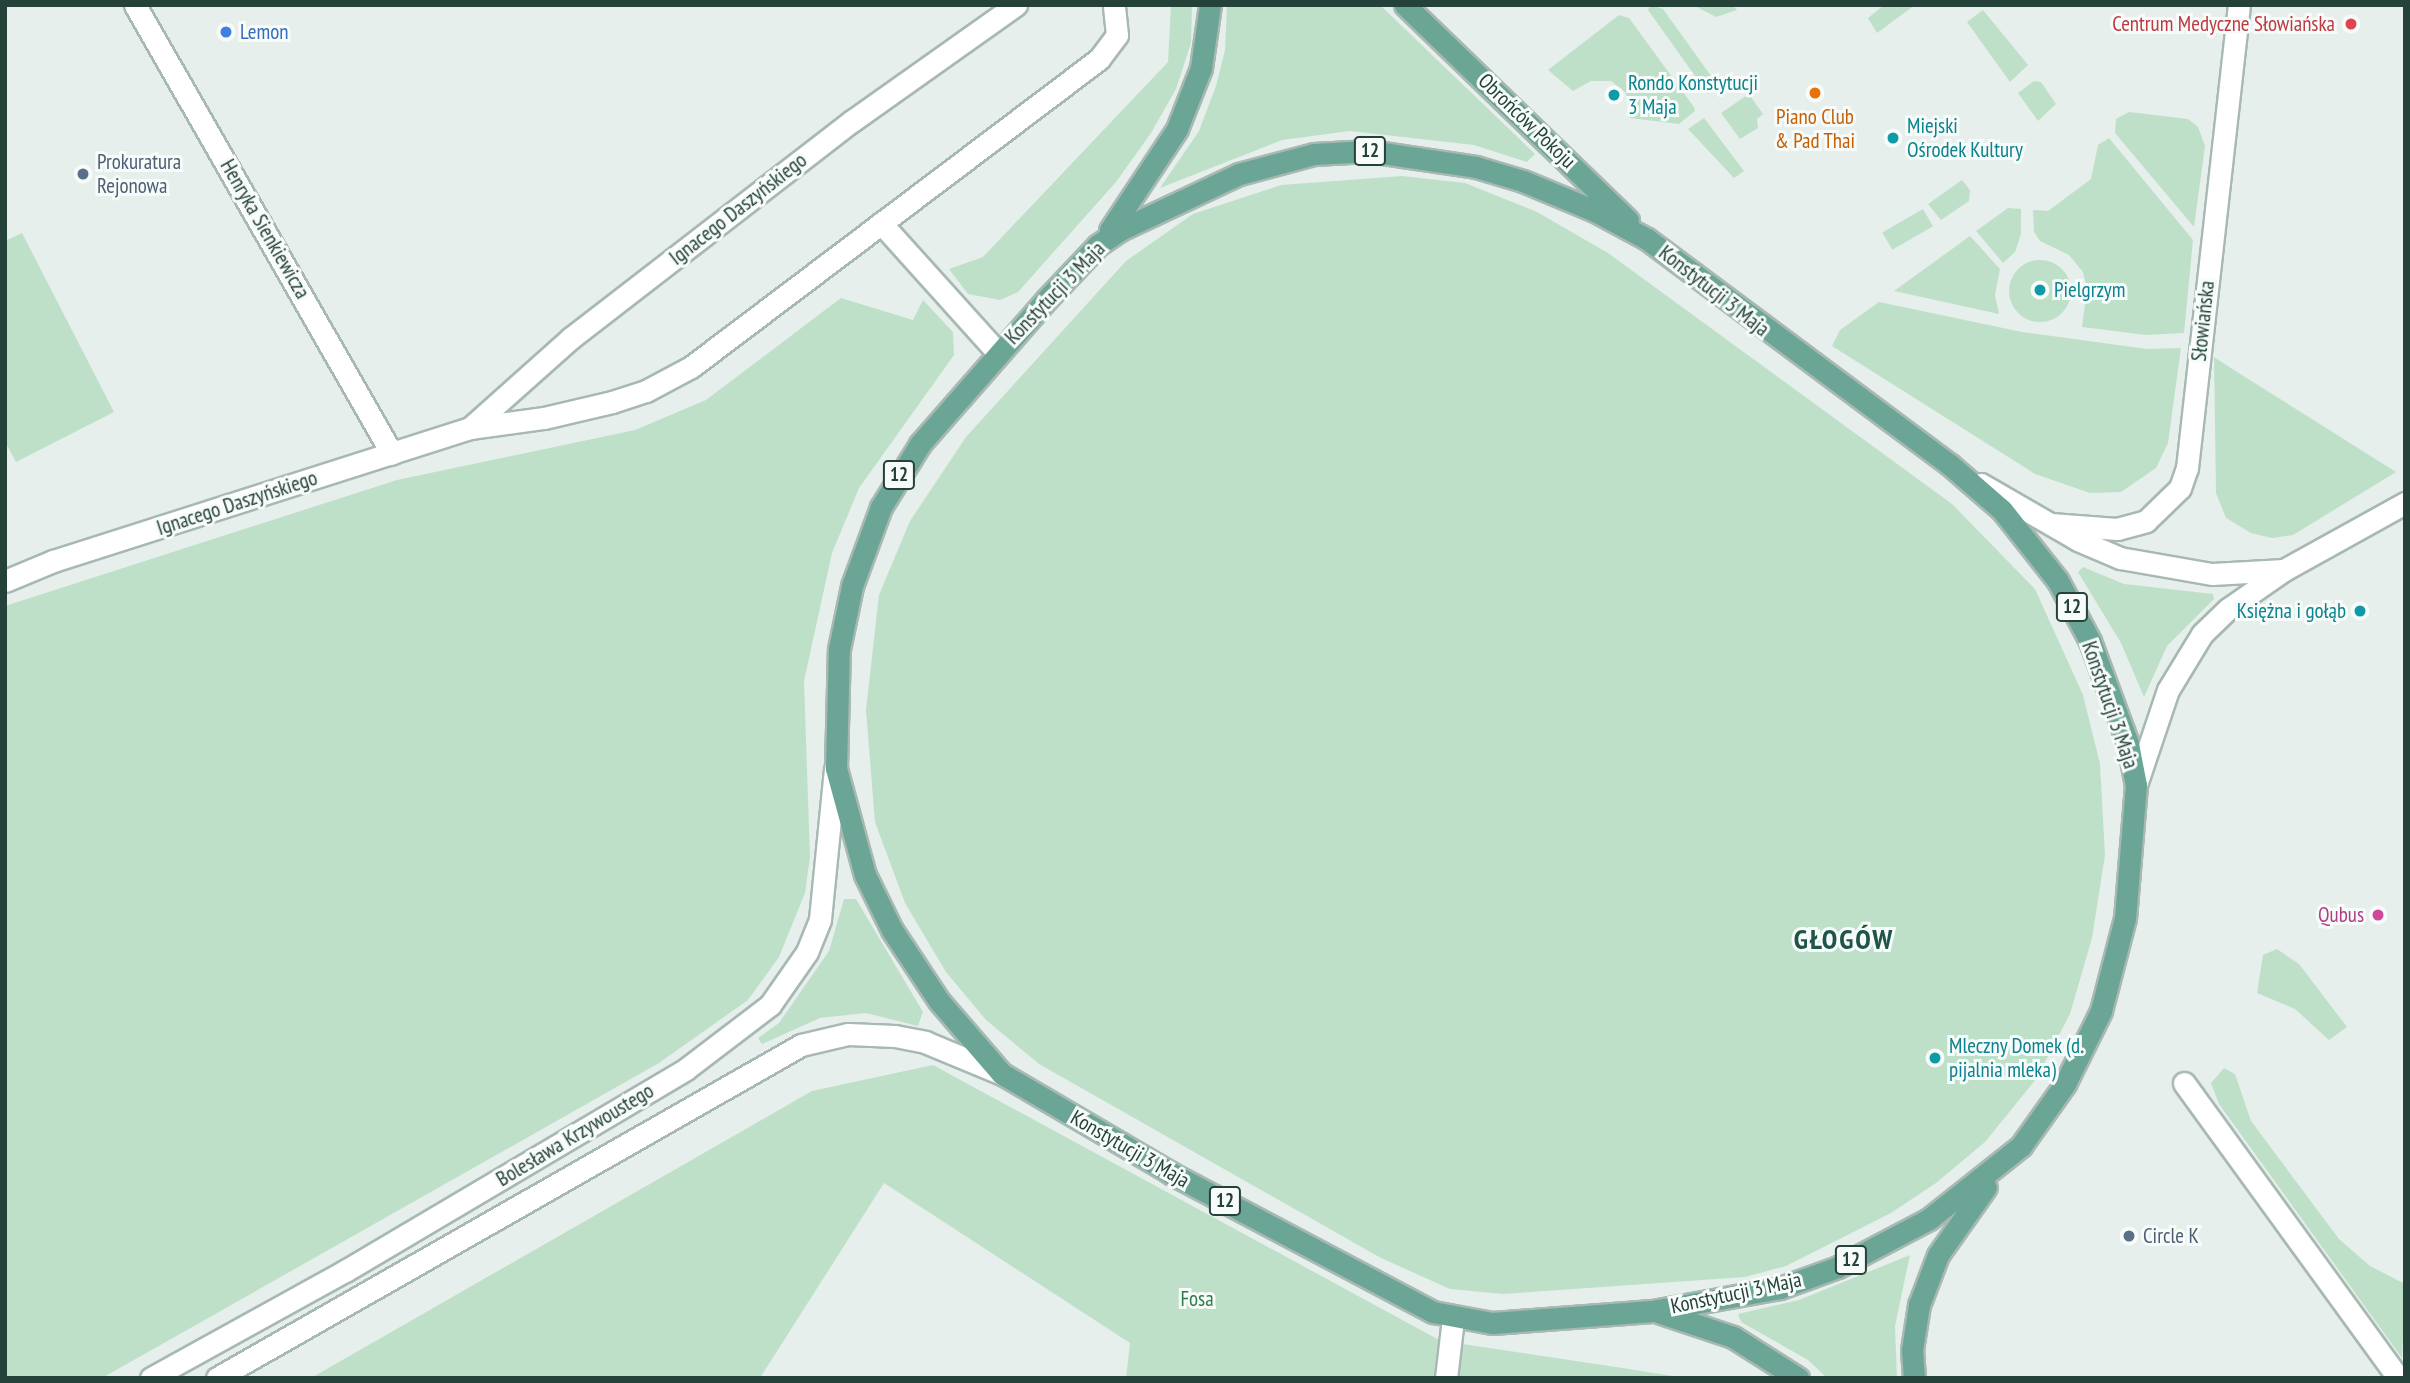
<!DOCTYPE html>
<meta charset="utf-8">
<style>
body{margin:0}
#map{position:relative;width:2410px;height:1383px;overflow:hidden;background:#e6efeb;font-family:"PT Sans Narrow",sans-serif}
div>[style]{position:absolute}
.green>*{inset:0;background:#bfe0c8;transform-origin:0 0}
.round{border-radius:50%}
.roads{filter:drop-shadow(2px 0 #a8b8b2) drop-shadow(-2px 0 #a8b8b2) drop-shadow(0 2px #a8b8b2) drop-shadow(0 -2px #a8b8b2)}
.street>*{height:21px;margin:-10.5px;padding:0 10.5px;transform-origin:10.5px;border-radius:10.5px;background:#fff}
.secondary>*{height:21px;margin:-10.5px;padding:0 10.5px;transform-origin:10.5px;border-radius:10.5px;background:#fff}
.primary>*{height:21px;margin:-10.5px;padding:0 10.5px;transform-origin:10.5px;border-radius:10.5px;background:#6aa596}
.dots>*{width:19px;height:19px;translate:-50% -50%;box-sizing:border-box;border:4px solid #f7fbf9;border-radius:50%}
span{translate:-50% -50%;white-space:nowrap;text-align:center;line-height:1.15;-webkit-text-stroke:6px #f7fbf9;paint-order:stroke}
.shield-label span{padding:2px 5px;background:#f7fbf9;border:2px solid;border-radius:5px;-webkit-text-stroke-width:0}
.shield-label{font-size:19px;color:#24423a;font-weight:700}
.health-label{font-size:21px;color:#be3a42}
.right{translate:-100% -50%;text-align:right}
.shop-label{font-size:21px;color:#366cbe}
.left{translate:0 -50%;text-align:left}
.culture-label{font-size:21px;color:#0d838f}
.food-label{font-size:21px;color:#c56008}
.street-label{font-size:21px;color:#24423a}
.service-label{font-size:21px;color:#4e5e75}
.hotel-label{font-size:21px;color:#b23c85}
.park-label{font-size:21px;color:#2d7a4b}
.district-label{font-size:28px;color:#1f5548;font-weight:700;letter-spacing:2px}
.frame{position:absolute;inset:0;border:7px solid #24423a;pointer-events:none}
</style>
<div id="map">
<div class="green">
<div style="clip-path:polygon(1171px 5px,1192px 5px,1191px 43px,1176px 89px,1151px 133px,1116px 182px,1018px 292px,1000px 300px,968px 294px,949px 269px,983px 257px,1168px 62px)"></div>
<div style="clip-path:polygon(1227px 5px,1380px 5px,1535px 154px,1527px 162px,1474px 145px,1350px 131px,1282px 140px,1160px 188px,1199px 131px,1216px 86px,1225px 50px)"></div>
<div style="clip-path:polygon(1650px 5px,1663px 9px,1719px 87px,1708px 94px,1648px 10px)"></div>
<div style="clip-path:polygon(1693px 5px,1733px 5px,1737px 10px,1716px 17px)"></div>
<div style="clip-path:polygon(1884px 5px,1915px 5px,1877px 33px,1868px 18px)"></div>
<div style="clip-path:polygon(1983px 10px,2028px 65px,2010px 82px,1967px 22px)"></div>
<div style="clip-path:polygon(1619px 15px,1629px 18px,1694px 107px,1695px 111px,1679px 124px,1630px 118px,1626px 93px,1611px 81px,1591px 81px,1573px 91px,1548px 70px)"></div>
<div style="clip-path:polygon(2034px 81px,2041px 82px,2056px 104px,2038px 121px,2018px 93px)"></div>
<div style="clip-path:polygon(1749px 94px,1763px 114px,1757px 119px,1758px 128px,1740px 139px,1721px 113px)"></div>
<div style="clip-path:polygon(2129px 112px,2188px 119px,2198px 127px,2205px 146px,2194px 227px,2115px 133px,2116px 119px)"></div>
<div style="clip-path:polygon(1704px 118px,1744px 171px,1734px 178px,1688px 129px)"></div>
<div style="clip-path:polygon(2109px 138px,2193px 240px,2184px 333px,2146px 335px,2082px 327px,2087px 289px,2083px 272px,2069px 255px,2040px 241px,2034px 232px,2033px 210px,2048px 211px,2091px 179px,2098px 145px)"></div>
<div style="clip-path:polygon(1402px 176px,1465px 183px,1537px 212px,1608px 253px,1952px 504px,2035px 589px,2083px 695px,2100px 764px,2105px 855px,2092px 938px,2070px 1014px,2036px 1079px,1985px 1142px,1936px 1183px,1891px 1213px,1786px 1266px,1745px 1277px,1503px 1294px,1450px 1289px,1381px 1258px,1039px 1064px,986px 1020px,946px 972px,905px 903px,875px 822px,866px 710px,879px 595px,910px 521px,966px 437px,1126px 261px,1193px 214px,1281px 185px)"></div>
<div style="clip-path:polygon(1962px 180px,1970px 190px,1969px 201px,1941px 220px,1928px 204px)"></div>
<div style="clip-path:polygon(2008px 208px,2021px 209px,2021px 234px,2015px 252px,2003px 263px,1976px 231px)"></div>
<div style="left:1923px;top:209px;width:20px;height:47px;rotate:60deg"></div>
<div style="clip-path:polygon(22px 233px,114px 412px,16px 462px,5px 442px,5px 241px)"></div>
<div style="clip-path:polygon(1970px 236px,2000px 269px,1995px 295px,1999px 314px,1894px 291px)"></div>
<div class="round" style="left:2009px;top:260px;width:62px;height:62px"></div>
<div style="clip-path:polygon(841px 298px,913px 320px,923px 300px,953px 332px,954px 355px,859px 488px,832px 553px,804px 681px,810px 857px,805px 893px,779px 957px,748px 1000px,659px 1063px,102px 1378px,5px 1378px,5px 606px,397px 480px,635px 430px,706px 400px)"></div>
<div style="clip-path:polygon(1879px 302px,2022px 332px,2147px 349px,2181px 348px,2168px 443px,2156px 468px,2121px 492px,2090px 493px,2035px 474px,1832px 346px,1840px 330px)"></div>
<div style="clip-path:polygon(2214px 357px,2234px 370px,2396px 472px,2293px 535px,2272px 538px,2251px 533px,2226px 518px,2216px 493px)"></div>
<div style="clip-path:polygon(2083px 567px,2124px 584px,2213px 594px,2214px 599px,2167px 646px,2144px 697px,2121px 643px,2078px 572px)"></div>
<div style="clip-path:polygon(844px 899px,856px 899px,923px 1012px,918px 1026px,866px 1013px,820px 1018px,762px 1044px,758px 1038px,779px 1023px,829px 951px)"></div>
<div style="clip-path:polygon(2277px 949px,2299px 964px,2347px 1027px,2329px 1040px,2295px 1009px,2257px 993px,2263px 955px)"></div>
<div style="clip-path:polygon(933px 1065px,1441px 1341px,1436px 1378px,1126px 1378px,1130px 1343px,884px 1183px,760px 1378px,311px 1378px,812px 1091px)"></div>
<div style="clip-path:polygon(2224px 1068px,2235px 1074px,2251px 1121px,2339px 1239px,2370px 1266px,2405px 1284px,2402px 1358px,2219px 1104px,2211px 1083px)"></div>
<div style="clip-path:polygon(1910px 1255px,1895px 1326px,1897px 1378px,1827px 1378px,1808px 1360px,1741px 1322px,1738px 1314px,1799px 1300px)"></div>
<div style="clip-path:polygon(1462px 1344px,1616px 1367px,1685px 1378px,1457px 1378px)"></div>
</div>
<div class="roads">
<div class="street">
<div style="left:135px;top:5px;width:517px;rotate:60.21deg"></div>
<div style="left:881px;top:223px;width:175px;rotate:48deg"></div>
<div style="left:470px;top:428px;width:135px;rotate:-41.7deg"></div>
<div style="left:571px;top:338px;width:355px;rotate:-37.7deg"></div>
<div style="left:852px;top:121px;width:201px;rotate:-35.3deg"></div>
<div style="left:2051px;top:524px;width:66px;rotate:4.3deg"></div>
<div style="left:2117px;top:529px;width:30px;rotate:-15deg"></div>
<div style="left:2146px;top:521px;width:47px;rotate:-44.1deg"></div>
<div style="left:2180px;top:488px;width:21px;rotate:-71deg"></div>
<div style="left:2187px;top:468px;width:466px;rotate:-83.6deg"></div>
<div style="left:5px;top:581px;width:52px;rotate:-22.6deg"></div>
<div style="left:53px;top:561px;width:438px;rotate:-17.7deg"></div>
<div style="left:470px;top:428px;width:75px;rotate:-7.7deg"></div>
<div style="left:544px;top:418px;width:70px;rotate:-13.2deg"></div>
<div style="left:612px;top:402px;width:36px;rotate:-18deg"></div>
<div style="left:646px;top:391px;width:51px;rotate:-28.1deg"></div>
<div style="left:691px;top:367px;width:511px;rotate:-37.05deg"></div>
<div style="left:1099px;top:59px;width:30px;rotate:-53deg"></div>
<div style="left:1117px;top:35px;width:30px;rotate:-96deg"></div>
<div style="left:2184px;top:1083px;width:364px;rotate:54deg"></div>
<div style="left:1446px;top:1378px;width:60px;rotate:-83.3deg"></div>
</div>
<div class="secondary">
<div style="left:1981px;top:484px;width:112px;rotate:30deg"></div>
<div style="left:2078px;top:540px;width:46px;rotate:23.2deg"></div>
<div style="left:2120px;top:558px;width:93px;rotate:9.9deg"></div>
<div style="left:2212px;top:574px;width:72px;rotate:-3.2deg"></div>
<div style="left:2136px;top:785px;width:100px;rotate:-71.4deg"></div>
<div style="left:2168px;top:690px;width:66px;rotate:-58.7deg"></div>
<div style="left:2202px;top:634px;width:36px;rotate:-44deg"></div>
<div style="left:2228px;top:609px;width:68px;rotate:-34.9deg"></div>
<div style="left:2284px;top:570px;width:138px;rotate:-29deg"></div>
<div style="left:151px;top:1378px;width:222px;rotate:-28.9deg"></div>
<div style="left:345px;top:1271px;width:396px;rotate:-30.6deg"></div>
<div style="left:686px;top:1069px;width:106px;rotate:-37.3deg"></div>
<div style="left:770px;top:1005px;width:65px;rotate:-55.1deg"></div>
<div style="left:807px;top:952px;width:35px;rotate:-68deg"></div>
<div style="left:820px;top:919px;width:150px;rotate:-84.3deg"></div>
<div style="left:217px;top:1378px;width:672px;rotate:-29.69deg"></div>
<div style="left:801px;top:1045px;width:48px;rotate:-13.2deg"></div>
<div style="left:848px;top:1034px;width:47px;rotate:2.4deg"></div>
<div style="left:895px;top:1036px;width:31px;rotate:11deg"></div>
<div style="left:925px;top:1042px;width:83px;rotate:22.6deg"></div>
</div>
<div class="primary">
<div style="left:1405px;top:5px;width:310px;rotate:44deg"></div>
<div style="left:1369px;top:151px;width:108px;rotate:8.5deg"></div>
<div style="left:1476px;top:167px;width:49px;rotate:16.6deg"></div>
<div style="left:1523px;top:181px;width:78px;rotate:22.6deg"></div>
<div style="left:1595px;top:211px;width:59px;rotate:28.3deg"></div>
<div style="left:1647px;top:239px;width:377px;rotate:36.7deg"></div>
<div style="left:1949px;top:464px;width:70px;rotate:41deg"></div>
<div style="left:2002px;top:510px;width:90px;rotate:51.7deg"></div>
<div style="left:2058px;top:581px;width:68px;rotate:61.9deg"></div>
<div style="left:2090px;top:641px;width:110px;rotate:69.7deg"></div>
<div style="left:2128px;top:744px;width:42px;rotate:79deg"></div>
<div style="left:2136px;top:785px;width:133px;rotate:94.7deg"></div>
<div style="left:2125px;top:918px;width:96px;rotate:104.5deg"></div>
<div style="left:2101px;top:1011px;width:81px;rotate:116.3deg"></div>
<div style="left:2065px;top:1084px;width:76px;rotate:125.4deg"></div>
<div style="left:2021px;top:1146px;width:117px;rotate:141.6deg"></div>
<div style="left:1929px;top:1219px;width:103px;rotate:152.2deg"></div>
<div style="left:1838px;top:1267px;width:62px;rotate:160.1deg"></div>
<div style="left:1780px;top:1288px;width:130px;rotate:169.8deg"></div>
<div style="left:1652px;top:1311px;width:160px;rotate:175.7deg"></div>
<div style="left:1492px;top:1323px;width:60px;rotate:-169.4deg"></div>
<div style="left:1433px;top:1312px;width:297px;rotate:-152.1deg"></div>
<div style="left:1171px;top:1173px;width:196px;rotate:-149.6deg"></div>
<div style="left:1002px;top:1074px;width:96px;rotate:-130.8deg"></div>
<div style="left:939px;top:1001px;width:85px;rotate:-123.5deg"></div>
<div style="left:892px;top:930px;width:61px;rotate:-116.1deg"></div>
<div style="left:865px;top:875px;width:111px;rotate:-105.2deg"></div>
<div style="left:836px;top:768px;width:119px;rotate:-88.6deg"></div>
<div style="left:839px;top:649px;width:64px;rotate:-78.3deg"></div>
<div style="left:852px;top:586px;width:84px;rotate:-69.8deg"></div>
<div style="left:881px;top:507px;width:74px;rotate:-58.2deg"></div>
<div style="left:920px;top:444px;width:191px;rotate:-48.8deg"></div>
<div style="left:1046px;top:300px;width:76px;rotate:-46.6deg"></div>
<div style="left:1098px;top:245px;width:27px;rotate:-34deg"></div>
<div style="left:1120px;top:230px;width:132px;rotate:-25.2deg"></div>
<div style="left:1239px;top:174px;width:78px;rotate:-14.9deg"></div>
<div style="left:1314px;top:154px;width:55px;rotate:-3.1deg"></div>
<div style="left:1110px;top:230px;width:121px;rotate:-56.4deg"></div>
<div style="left:1177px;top:129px;width:66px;rotate:-68.5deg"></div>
<div style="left:1201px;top:68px;width:64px;rotate:-81.9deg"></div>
<div style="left:1661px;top:1313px;width:76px;rotate:18.4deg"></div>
<div style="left:1733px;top:1337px;width:77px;rotate:32.2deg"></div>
<div style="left:1914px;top:1378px;width:28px;rotate:-94deg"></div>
<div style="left:1912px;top:1350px;width:46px;rotate:-81.2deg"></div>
<div style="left:1919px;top:1305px;width:53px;rotate:-69.2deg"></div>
<div style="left:1938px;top:1255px;width:83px;rotate:-54.8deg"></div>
</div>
</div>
<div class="dots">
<div style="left:2351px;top:24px;background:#e0444e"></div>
<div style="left:226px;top:32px;background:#3f7fe0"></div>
<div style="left:1815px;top:93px;background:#e8710a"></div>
<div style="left:1614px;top:95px;background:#0f9aa8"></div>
<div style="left:1893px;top:138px;background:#0f9aa8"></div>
<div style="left:83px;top:174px;background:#5c6f8a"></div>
<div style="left:2040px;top:290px;background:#0f9aa8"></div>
<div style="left:2360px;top:611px;background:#0f9aa8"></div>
<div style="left:2378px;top:915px;background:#d1479c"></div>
<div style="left:1935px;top:1058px;background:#0f9aa8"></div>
<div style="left:2129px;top:1236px;background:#5c6f8a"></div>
</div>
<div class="shield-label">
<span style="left:1370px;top:151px">12</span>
<span style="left:899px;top:475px">12</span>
<span style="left:2072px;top:607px">12</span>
<span style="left:1225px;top:1201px">12</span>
<span style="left:1851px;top:1260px">12</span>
</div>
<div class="health-label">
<span class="right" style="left:2335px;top:24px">Centrum Medyczne Słowiańska</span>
</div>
<div class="shop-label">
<span class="left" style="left:240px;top:32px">Lemon</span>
</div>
<div class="culture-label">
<span class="left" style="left:1628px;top:95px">Rondo Konstytucji<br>3 Maja</span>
<span class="left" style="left:1907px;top:138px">Miejski<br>Ośrodek Kultury</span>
<span class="left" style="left:2054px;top:290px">Pielgrzym</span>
<span class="right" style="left:2346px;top:611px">Księżna i gołąb</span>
<span class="left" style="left:1949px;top:1058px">Mleczny Domek (d.<br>pijalnia mleka)</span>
</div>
<div class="food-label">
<span style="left:1815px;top:129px">Piano Club<br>&amp; Pad Thai</span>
</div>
<div class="street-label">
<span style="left:1527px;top:121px;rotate:44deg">Obrońców Pokoju</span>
<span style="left:738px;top:209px;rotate:-38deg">Ignacego Daszyńskiego</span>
<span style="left:265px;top:229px;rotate:60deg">Henryka Sienkiewicza</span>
<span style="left:1714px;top:291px;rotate:38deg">Konstytucji 3 Maja</span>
<span style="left:1055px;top:293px;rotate:-46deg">Konstytucji 3 Maja</span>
<span style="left:2203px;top:321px;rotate:-84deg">Słowiańska</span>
<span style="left:237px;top:503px;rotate:-18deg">Ignacego Daszyńskiego</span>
<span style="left:2110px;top:705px;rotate:71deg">Konstytucji 3 Maja</span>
<span style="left:575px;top:1135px;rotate:-31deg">Bolesława Krzywoustego</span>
<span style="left:1130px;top:1149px;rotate:30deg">Konstytucji 3 Maja</span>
<span style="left:1736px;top:1293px;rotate:-12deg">Konstytucji 3 Maja</span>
</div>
<div class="service-label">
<span class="left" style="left:97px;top:174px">Prokuratura<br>Rejonowa</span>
<span class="left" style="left:2143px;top:1236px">Circle K</span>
</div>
<div class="hotel-label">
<span class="right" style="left:2364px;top:915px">Qubus</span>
</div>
<div class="park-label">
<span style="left:1197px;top:1299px">Fosa</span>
</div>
<div class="district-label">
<span style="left:1844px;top:939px">GŁOGÓW</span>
</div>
<div class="frame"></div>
</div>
